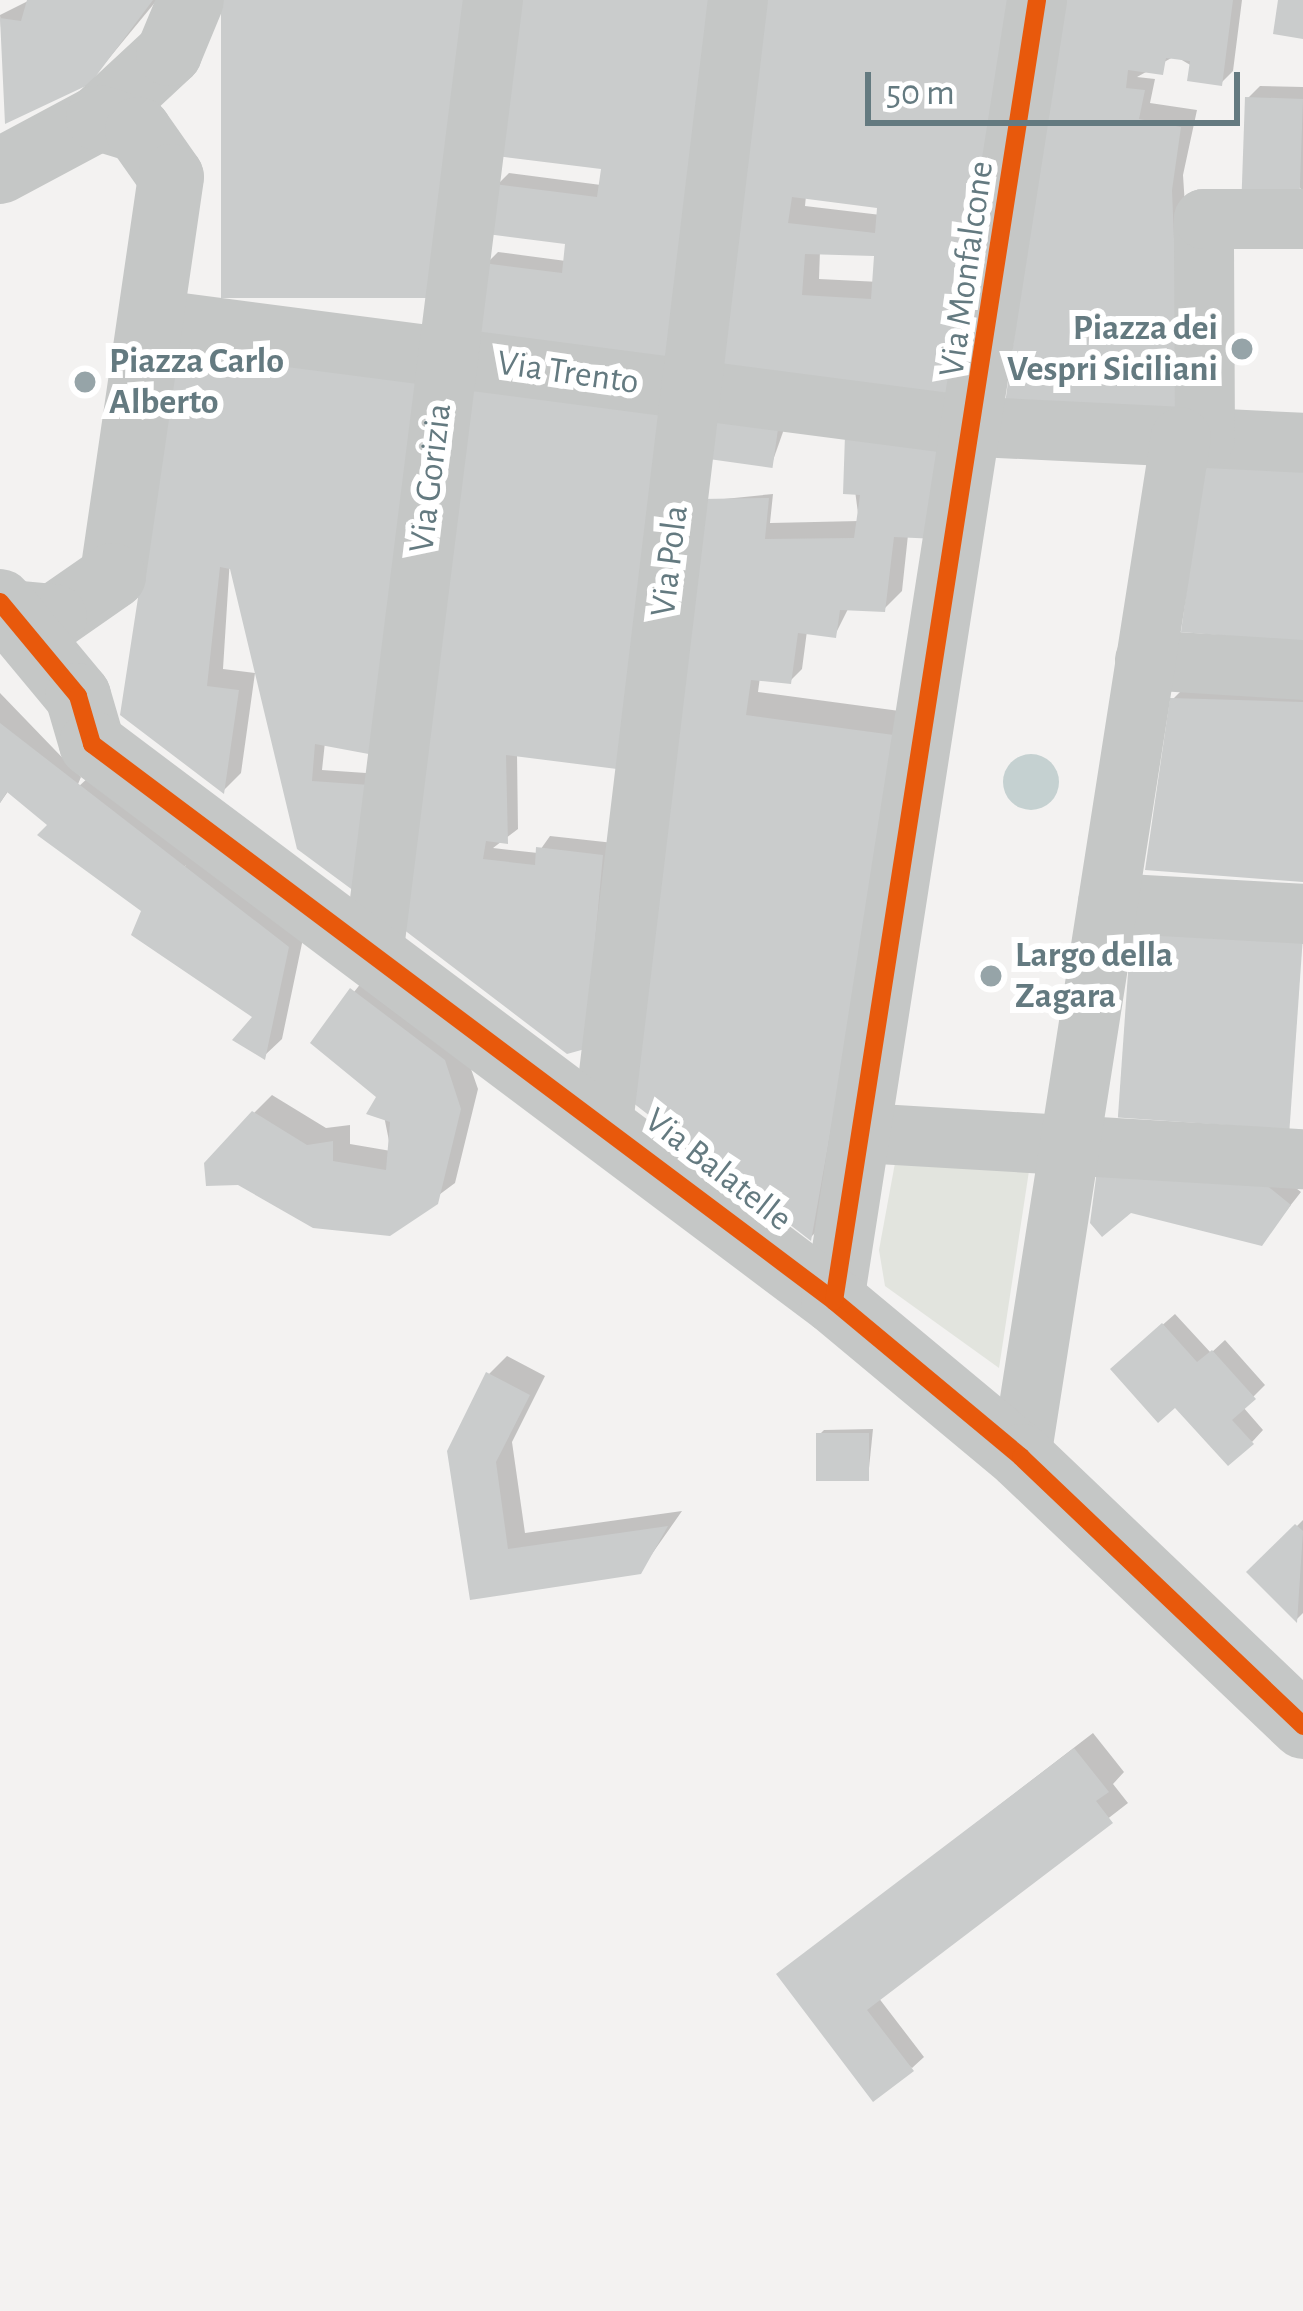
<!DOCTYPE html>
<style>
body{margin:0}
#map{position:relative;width:1303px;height:2311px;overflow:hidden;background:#f3f2f1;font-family:"Alegreya Sans",sans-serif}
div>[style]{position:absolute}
.green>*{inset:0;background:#e2e4de}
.water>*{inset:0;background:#c5d1d1}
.round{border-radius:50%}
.shadow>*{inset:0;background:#0003}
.building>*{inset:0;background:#cacccc;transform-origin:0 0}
.minor>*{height:60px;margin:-30px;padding:0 30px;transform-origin:30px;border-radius:30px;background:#c5c7c6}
.tertiary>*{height:66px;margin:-33px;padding:0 33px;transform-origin:33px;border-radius:33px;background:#c5c7c6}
.cycleway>*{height:18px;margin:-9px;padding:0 9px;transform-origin:9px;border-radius:9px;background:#e8590c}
.dots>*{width:33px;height:33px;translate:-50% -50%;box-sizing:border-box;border:6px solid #fff;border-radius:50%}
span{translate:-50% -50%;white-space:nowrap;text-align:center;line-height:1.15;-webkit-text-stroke:12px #fff;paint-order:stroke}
.street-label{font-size:36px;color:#647a80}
.poi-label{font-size:36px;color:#647a80;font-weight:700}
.right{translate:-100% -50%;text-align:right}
.left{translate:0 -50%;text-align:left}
.scale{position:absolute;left:865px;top:72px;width:375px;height:54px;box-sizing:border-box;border:6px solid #647a80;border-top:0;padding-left:15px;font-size:36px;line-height:42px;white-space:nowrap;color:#647a80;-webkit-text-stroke:9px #fff;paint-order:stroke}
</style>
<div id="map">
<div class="green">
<div style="clip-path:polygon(895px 1163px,1029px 1171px,999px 1368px,885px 1286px,879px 1250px)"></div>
</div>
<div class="water">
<div class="round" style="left:1003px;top:754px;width:56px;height:56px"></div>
</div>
<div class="shadow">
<div style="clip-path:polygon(30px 0,157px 0,101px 68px,8px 120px,0 15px)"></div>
<div style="clip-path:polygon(728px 0,685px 348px,486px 264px,498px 252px,566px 261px,569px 241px,497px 185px,509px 173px,601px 185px)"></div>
<div style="clip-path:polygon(evenodd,763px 0,1014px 59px,971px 390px,719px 369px,763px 0,806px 196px,882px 199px,881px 215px,805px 206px,806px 196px,763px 0,881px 245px,880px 282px,819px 279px,820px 251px,881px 245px)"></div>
<div style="clip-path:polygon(1063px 0,1242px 0,1233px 71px,1221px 83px,1175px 56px,1137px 77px,1155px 79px,1150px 103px,1197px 110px,1183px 175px,1197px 390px)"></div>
<div style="clip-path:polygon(1260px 86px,1303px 87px,1303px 193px,1248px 98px)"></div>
<div style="clip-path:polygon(179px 346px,325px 742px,322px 770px,381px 774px,300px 847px,230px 558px,223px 669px,255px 673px,241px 773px,224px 790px,123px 714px)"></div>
<div style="clip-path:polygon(470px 388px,517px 753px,518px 829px,493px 848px,538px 853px,550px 836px,614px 843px,602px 1028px,402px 925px)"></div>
<div style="clip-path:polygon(789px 415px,771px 466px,709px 456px)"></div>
<div style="clip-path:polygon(848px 437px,908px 535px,902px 591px,884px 609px,850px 605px,835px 635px,807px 631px,802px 669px,790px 681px,760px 677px,758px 692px,922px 714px,833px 1215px,811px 1237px,704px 501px,773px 494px,770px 523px,859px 521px)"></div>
<div style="clip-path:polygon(1185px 687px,1303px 691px,1303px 879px,1173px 699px)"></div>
<div style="clip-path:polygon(0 693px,81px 777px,76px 789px,92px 774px,305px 929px,282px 1039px,264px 1056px,257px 1017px,136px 934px,186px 865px,153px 895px,9px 790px,0 803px)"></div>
<div style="clip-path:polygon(370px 972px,462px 1043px,478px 1089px,455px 1183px,389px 1232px,254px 1113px,272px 1095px,326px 1128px,350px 1125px,350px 1144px,391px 1151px,380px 1096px,314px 1042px)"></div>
<div style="clip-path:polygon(1112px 1159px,1272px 1169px,1301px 1192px,1261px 1243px,1130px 1210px,1103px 1233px,1093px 1222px)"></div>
<div style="clip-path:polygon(1175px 1314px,1211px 1353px,1225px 1340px,1265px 1385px,1243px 1407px,1263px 1430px,1252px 1442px,1126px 1357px)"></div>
<div style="clip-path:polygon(507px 1356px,545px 1376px,512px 1442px,525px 1533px,682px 1511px,640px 1571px,472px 1596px,489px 1374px)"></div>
<div style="clip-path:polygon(873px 1429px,868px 1478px,819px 1435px,824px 1430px)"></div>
<div style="clip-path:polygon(1303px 1520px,1303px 1613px,1297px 1619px,1251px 1572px)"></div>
<div style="clip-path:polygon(1093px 1733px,1124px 1772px,1113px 1784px,1128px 1803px,878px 1997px,924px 2057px,912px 2068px,780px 1974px)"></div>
</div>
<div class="building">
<div style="clip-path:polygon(27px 0,153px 0,90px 84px,5px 124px,0 18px,21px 21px)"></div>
<div style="left:221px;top:0;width:248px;height:298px"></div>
<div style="clip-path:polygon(518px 0,719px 0,674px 363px,474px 334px,483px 263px,562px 273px,565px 244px,487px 234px,494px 184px,597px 197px,601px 169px,497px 156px)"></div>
<div style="clip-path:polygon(evenodd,760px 0,1012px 0,960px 405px,716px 371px,760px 0,792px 197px,877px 208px,875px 233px,788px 223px,792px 197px,760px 0,805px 254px,874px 256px,871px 299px,802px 295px,805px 254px)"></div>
<div style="clip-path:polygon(1060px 0,1233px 0,1222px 86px,1187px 81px,1190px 61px,1166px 58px,1163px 75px,1128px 70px,1126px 88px,1145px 90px,1139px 119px,1181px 127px,1172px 190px,1181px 411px,1005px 404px)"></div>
<div style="clip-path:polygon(1278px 0,1303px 0,1303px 39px,1273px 34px)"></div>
<div style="left:1245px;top:97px;width:58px;height:98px;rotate:2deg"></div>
<div style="clip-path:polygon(177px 344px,418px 377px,374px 755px,315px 744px,312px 781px,370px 785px,358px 894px,297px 849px,230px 569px,220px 567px,207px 686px,239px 690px,224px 794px,120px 715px)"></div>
<div style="clip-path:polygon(467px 386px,663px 409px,617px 769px,506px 755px,508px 844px,486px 841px,483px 859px,535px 865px,536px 847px,603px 855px,585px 1049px,567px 1054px,399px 926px)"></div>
<div style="left:711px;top:417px;width:68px;height:42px;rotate:8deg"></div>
<div style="clip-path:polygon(845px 435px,952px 451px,937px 539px,894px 537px,885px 612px,840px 610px,836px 638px,798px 633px,791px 684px,751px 680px,746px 715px,901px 736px,811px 1241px,628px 1099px,701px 499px,769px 498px,765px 539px,854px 538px,860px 495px,843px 494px)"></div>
<div style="clip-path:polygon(1203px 466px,1303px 471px,1303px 642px,1181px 632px)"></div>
<div style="clip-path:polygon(1170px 698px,1303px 702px,1303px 882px,1145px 870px)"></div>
<div style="clip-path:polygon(0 723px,289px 947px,265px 1060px,232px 1040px,252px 1017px,131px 935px,141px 911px,37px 835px,47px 825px,7px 792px,0 803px)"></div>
<div style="left:1131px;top:930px;width:172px;height:188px;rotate:4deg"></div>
<div style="clip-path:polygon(350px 988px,445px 1060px,461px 1109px,438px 1204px,390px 1236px,313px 1228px,238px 1185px,206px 1186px,204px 1163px,252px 1111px,307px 1145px,333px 1141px,333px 1161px,386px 1170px,390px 1122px,366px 1114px,376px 1097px,310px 1043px)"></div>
<div style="clip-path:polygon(1097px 1170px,1260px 1180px,1291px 1205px,1262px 1246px,1131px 1213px,1102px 1237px,1090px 1223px)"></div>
<div style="clip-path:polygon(1162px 1323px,1197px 1362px,1212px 1350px,1256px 1399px,1232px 1420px,1254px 1444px,1228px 1466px,1175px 1408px,1158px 1423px,1110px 1369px)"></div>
<div style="clip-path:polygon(486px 1372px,530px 1395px,496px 1462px,508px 1549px,668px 1526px,641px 1574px,470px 1600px,447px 1451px)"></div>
<div style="left:869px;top:1433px;width:48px;height:53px;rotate:90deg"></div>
<div style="clip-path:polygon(1295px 1524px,1303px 1531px,1297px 1623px,1246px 1572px)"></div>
<div style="clip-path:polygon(1074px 1748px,1109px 1792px,1096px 1801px,1113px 1823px,867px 2010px,914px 2071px,873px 2102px,776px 1974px)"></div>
</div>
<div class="minor">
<div style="left:151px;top:319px;width:835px;rotate:7.43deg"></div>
<div style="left:979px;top:427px;width:324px;rotate:2.8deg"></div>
<div style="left:1205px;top:438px;width:219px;rotate:-90.3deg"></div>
<div style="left:1204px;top:219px;width:99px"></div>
<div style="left:1145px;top:660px;width:158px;rotate:3.6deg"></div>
<div style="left:1108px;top:903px;width:195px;rotate:3.2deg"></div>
<div style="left:373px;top:956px;width:964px;rotate:-82.85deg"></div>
<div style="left:603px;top:1123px;width:1131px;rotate:-83.15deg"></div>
<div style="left:862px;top:1133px;width:442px;rotate:3.4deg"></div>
<div style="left:834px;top:1301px;width:1317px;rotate:-81.13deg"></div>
<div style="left:1021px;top:1457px;width:1032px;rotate:-81.09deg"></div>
</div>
<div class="tertiary">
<div style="left:99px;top:118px;width:96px;rotate:-42.9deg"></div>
<div style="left:169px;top:53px;width:57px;rotate:-67.5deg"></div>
<div style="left:0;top:171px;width:112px;rotate:-28.2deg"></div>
<div style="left:99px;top:118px;width:41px;rotate:17.1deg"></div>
<div style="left:138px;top:130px;width:57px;rotate:54.9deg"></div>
<div style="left:171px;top:177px;width:403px;rotate:98.3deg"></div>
<div style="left:113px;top:576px;width:72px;rotate:145.2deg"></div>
<div style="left:54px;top:617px;width:43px;rotate:-174.7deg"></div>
<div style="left:0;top:602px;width:122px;rotate:50.3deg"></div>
<div style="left:78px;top:696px;width:50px;rotate:73.7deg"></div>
<div style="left:92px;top:744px;width:928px;rotate:36.89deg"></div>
<div style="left:834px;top:1301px;width:244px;rotate:39.8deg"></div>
<div style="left:1021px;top:1457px;width:390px;rotate:43.6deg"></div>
</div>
<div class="cycleway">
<div style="left:0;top:602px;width:122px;rotate:50.3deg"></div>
<div style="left:78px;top:696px;width:50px;rotate:73.7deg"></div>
<div style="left:92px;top:744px;width:928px;rotate:36.89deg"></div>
<div style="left:834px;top:1301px;width:244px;rotate:39.8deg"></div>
<div style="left:1021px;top:1457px;width:390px;rotate:43.6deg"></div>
<div style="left:834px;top:1301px;width:1317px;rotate:-81.13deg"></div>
</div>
<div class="dots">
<div style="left:1242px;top:349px;background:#96a4a8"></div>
<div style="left:85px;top:382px;background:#96a4a8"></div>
<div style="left:991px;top:976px;background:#96a4a8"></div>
</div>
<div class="street-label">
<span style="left:967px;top:269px;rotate:-82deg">Via Monfalcone</span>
<span style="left:568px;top:373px;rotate:8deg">Via Trento</span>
<span style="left:431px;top:478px;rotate:-83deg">Via Gorizia</span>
<span style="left:670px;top:561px;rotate:-83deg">Via Pola</span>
<span style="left:718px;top:1170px;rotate:38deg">Via Balatelle</span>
</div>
<div class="poi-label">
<span class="right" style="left:1218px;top:349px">Piazza dei<br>Vespri Siciliani</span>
<span class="left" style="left:109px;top:382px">Piazza Carlo<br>Alberto</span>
<span class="left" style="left:1015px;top:976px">Largo della<br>Zagara</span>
</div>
<div class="scale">50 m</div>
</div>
